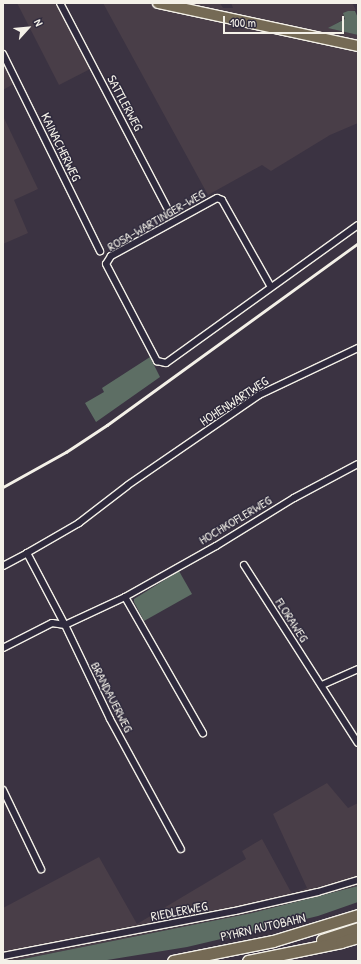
<!DOCTYPE html>
<style>
body{margin:0}
#map{position:relative;width:361px;height:964px;overflow:hidden;background:#3b3342;font-family:"Patrick Hand",sans-serif}
div>[style]{position:absolute}
.built>*{inset:0;background:#493e48}
.green>*{inset:0;background:#5d6e64}
.roads{filter:drop-shadow(1px 0 #f4f1e8) drop-shadow(-1px 0 #f4f1e8) drop-shadow(0 1px #f4f1e8) drop-shadow(0 -1px #f4f1e8)}
.minor>*{height:6px;margin:-3px;padding:0 3px;transform-origin:3px;border-radius:3px;background:#2f2a3d}
.primary>*{height:10px;margin:-5px;padding:0 5px;transform-origin:5px;border-radius:5px;background:#756a55}
.motorway>*{height:11px;margin:-5.5px;padding:0 5.5px;transform-origin:5.5px;border-radius:5.5px;background:#756a55}
.rail>*{height:2.5px;margin:-1.25px;padding:0 1.25px;transform-origin:1.25px;border-radius:1.25px;background:#f4f1e8}
span{translate:-50% -50%;white-space:nowrap;text-align:center;line-height:1.15;-webkit-text-stroke:3px #2f2a3d;paint-order:stroke}
.street-label{font-size:13px;color:#f4f1e8}
.frame{position:absolute;inset:0;border:4px solid #f4f1e8;pointer-events:none}
.north{position:absolute;left:8px;top:8px;width:40px;height:40px;-webkit-text-stroke:3px #2f2a3d;paint-order:stroke;rotate:63deg;font-size:11px;font-weight:700;line-height:16px;text-align:center;color:#f4f1e8}
.north::after{content:'';display:block;margin:auto;width:14px;height:18px;background:#f4f1e8;clip-path:polygon(50% 0,100% 100%,50% 72%,0 100%)}
.scale{position:absolute;left:223px;top:16px;width:121px;height:18px;box-sizing:border-box;border:2px solid #f4f1e8;border-top:0;padding-left:5px;font-size:12px;line-height:14px;white-space:nowrap;color:#f4f1e8;-webkit-text-stroke:3px #2f2a3d;paint-order:stroke}
</style>
<div id="map">
<div class="built">
<div style="clip-path:polygon(17px 3px,63px 3px,96px 66px,59px 85px)"></div>
<div style="clip-path:polygon(103px 3px,220px 3px,223px 8px,233px 8px,231px 3px,352px 3px,356px 10px,343px 14px,345px 18px,329px 28px,358px 35px,358px 123px,330px 135px,271px 171px,262px 165px,208px 195px)"></div>
<div style="clip-path:polygon(3px 54px,17px 82px,3px 90px)"></div>
<div style="clip-path:polygon(3px 116px,38px 189px,14px 200px,28px 233px,3px 244px)"></div>
<div style="clip-path:polygon(327px 783px,348px 808px,358px 803px,358px 886px,252px 913px,13px 961px,3px 961px,3px 908px,99px 857px,137px 924px,246px 859px,242px 851px,262px 839px,292px 894px,307px 888px,273px 814px)"></div>
</div>
<div class="green">
<div style="clip-path:polygon(348px 11px,355px 11px,358px 18px,358px 35px,328px 28px,345px 19px,343px 13px)"></div>
<div style="clip-path:polygon(150px 357px,160px 377px,96px 422px,85px 403px,104px 392px,102px 388px)"></div>
<div style="clip-path:polygon(179px 571px,192px 594px,144px 621px,134px 602px,134px 599px)"></div>
<div style="clip-path:polygon(358px 886px,358px 902px,318px 916px,187px 947px,101px 961px,13px 961px,252px 913px)"></div>
</div>
<div class="roads">
<div class="minor">
<div style="left:60px;top:3px;width:237px;rotate:62.4deg"></div>
<div style="left:3px;top:54px;width:220px;rotate:63.8deg"></div>
<div style="left:271px;top:287px;width:100px;rotate:-119.4deg"></div>
<div style="left:222px;top:200px;width:5px;rotate:-158deg"></div>
<div style="left:217px;top:198px;width:121px;rotate:151.3deg"></div>
<div style="left:111px;top:256px;width:9px;rotate:122deg"></div>
<div style="left:106px;top:264px;width:110px;rotate:62.3deg"></div>
<div style="left:157px;top:361px;width:9px;rotate:13deg"></div>
<div style="left:166px;top:363px;width:236px;rotate:-35.7deg"></div>
<div style="left:128px;top:485px;width:159px;rotate:-34.5deg"></div>
<div style="left:259px;top:395px;width:110px;rotate:-25.4deg"></div>
<div style="left:127px;top:486px;width:61px;rotate:142.4deg"></div>
<div style="left:79px;top:523px;width:60px;rotate:150deg"></div>
<div style="left:27px;top:553px;width:81px;rotate:62.2deg"></div>
<div style="left:65px;top:625px;width:104px;rotate:64.4deg"></div>
<div style="left:110px;top:719px;width:148px;rotate:61.4deg"></div>
<div style="left:244px;top:565px;width:211px;rotate:57.4deg"></div>
<div style="left:3px;top:566px;width:27px;rotate:-28deg"></div>
<div style="left:125px;top:597px;width:157px;rotate:60.2deg"></div>
<div style="left:3px;top:648px;width:55px;rotate:-27deg"></div>
<div style="left:52px;top:623px;width:13px;rotate:9deg"></div>
<div style="left:65px;top:625px;width:66px;rotate:-25deg"></div>
<div style="left:125px;top:597px;width:104px;rotate:-29.3deg"></div>
<div style="left:216px;top:546px;width:92px;rotate:-31.6deg"></div>
<div style="left:294px;top:498px;width:72px;rotate:-28deg"></div>
<div style="left:322px;top:685px;width:39px;rotate:-24deg"></div>
<div style="left:3px;top:790px;width:88px;rotate:64.3deg"></div>
<div style="left:3px;top:956px;width:236px;rotate:-11deg"></div>
<div style="left:235px;top:911px;width:85px;rotate:-12.9deg"></div>
<div style="left:318px;top:892px;width:42px;rotate:-16.7deg"></div>
</div>
<div class="primary">
<div style="left:158px;top:3px;width:205px;rotate:12.1deg"></div>
</div>
<div class="motorway">
<div style="left:322px;top:940px;width:38px;rotate:-18deg"></div>
<div style="left:173px;top:961px;width:102px;rotate:-11.3deg"></div>
<div style="left:273px;top:941px;width:89px;rotate:-17deg"></div>
<div style="left:248px;top:961px;width:95px;rotate:-11.5deg"></div>
<div style="left:341px;top:942px;width:18px;rotate:-16deg"></div>
</div>
</div>
<div class="rail">
<div style="left:3px;top:487px;width:72px;rotate:-29.1deg"></div>
<div style="left:66px;top:452px;width:49px;rotate:-33.4deg"></div>
<div style="left:107px;top:425px;width:310px;rotate:-35.9deg"></div>
</div>
<div class="street-label">
<span style="left:125px;top:103px;rotate:62deg">SATTLERWEG</span>
<span style="left:61px;top:147px;rotate:64deg">KAINACHERWEG</span>
<span style="left:156px;top:220px;rotate:-30deg">ROSA-WARTINGER-WEG</span>
<span style="left:234px;top:401px;rotate:-33deg">HOHENWARTWEG</span>
<span style="left:235px;top:520px;rotate:-31deg">HOCHKOFLERWEG</span>
<span style="left:292px;top:620px;rotate:57deg">FLORAWEG</span>
<span style="left:112px;top:697px;rotate:63deg">BRANDAUERWEG</span>
<span style="left:179px;top:911px;rotate:-11deg">RIEDLERWEG</span>
<span style="left:263px;top:927px;rotate:-13deg">PYHRN AUTOBAHN</span>
</div>
<div class="frame"></div>
<div class="north">N</div>
<div class="scale">100 m</div>
</div>
